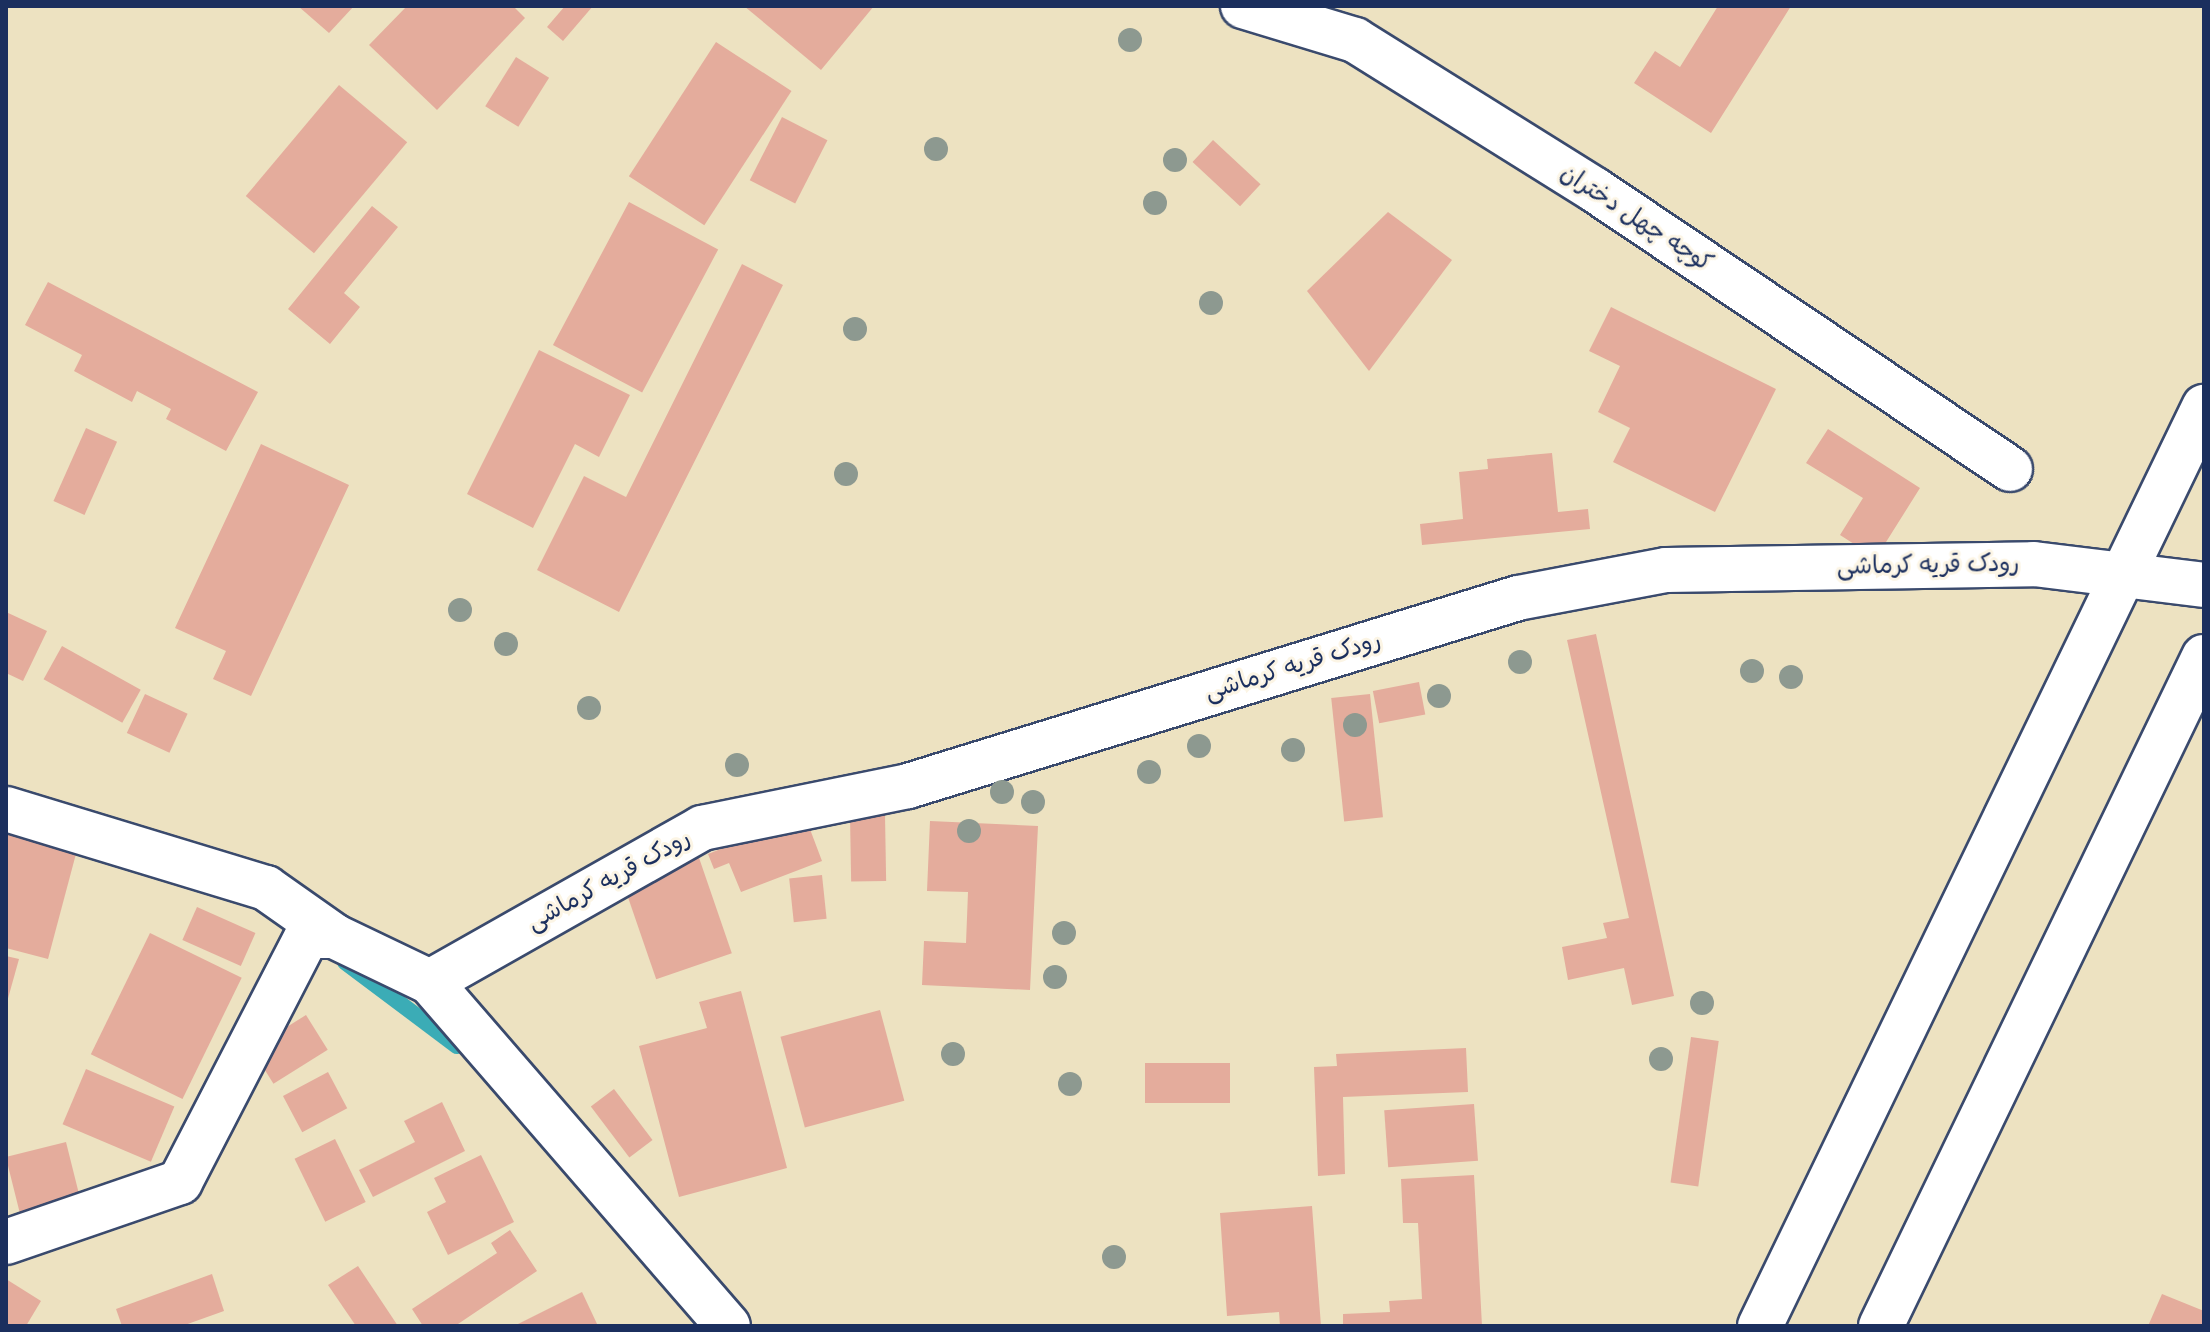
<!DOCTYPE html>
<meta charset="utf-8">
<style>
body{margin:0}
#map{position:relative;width:2210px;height:1332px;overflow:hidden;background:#ede2c1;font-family:Mynerve,"Playpen Sans Arabic",sans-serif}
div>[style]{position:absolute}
.stream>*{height:16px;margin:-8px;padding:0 8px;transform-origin:8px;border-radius:8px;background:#3bacb6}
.building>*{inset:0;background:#e4ac9c;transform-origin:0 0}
.roads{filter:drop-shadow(2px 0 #3a4a6d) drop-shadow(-2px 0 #3a4a6d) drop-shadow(0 2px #3a4a6d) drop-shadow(0 -2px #3a4a6d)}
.street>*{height:44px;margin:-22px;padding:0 22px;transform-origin:22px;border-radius:22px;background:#fff}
.secondary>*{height:44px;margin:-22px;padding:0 22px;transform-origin:22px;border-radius:22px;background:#fff}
.trees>*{width:24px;height:24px;margin:-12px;border-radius:50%;background:#8d9990}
span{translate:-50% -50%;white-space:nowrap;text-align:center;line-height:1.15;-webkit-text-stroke:6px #fcf5e5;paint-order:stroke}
.street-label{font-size:24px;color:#1b2f5e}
.frame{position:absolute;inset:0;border:8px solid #1b2f5e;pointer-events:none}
</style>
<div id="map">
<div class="stream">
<div style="left:345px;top:962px;width:140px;rotate:36.9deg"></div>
</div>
<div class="building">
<div style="clip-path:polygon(298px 6px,354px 6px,329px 33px)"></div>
<div style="clip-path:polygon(407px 6px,513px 6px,525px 18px,437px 110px,369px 45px)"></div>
<div style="clip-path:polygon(565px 6px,593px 6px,563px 41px,547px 27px)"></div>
<div style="clip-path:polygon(744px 6px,874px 6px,821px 70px)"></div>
<div style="clip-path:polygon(1718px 6px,1791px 6px,1711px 133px,1634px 83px,1655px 51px,1680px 67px)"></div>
<div style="left:716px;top:42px;width:90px;height:160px;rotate:33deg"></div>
<div style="left:516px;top:57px;width:39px;height:58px;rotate:32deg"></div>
<div style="left:339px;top:85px;width:89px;height:145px;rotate:40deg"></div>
<div style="left:782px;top:117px;width:51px;height:71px;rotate:27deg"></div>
<div style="left:1213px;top:140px;width:65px;height:30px;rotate:43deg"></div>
<div style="left:629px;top:202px;width:101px;height:162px;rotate:28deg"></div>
<div style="clip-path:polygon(372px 206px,398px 227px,344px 293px,360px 307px,330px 344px,288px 309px)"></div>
<div style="clip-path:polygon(1388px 212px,1452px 260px,1369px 371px,1307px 291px)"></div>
<div style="clip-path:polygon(742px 264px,783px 285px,619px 612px,537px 570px,584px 476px,626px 497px)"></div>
<div style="clip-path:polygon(48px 282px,258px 392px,226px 451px,166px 419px,171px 409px,137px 391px,132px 402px,74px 371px,82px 355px,25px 325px)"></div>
<div style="clip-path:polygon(1611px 307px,1776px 389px,1715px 512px,1613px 462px,1630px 428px,1598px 412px,1620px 366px,1589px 351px)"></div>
<div style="clip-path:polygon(539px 350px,630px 395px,599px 457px,575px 444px,533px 528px,467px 494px)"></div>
<div style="left:86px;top:428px;width:34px;height:80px;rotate:24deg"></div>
<div style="clip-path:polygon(1828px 429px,1920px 488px,1876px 558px,1840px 535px,1863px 498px,1806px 463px)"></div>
<div style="clip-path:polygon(261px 444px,349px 485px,251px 696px,213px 679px,226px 651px,175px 628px)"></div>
<div style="clip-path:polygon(1552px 453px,1558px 512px,1588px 509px,1590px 529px,1422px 545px,1420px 524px,1463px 519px,1459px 472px,1488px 469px,1487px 459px)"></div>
<div style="clip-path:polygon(6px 612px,47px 631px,23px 681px,6px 673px)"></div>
<div style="clip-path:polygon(1596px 634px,1674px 996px,1632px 1005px,1624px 968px,1568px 980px,1562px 947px,1607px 938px,1603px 923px,1629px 918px,1567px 640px)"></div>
<div style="left:62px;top:646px;width:90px;height:38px;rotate:29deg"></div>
<div style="left:1419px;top:682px;width:33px;height:47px;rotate:79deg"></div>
<div style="left:145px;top:694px;width:47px;height:43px;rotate:25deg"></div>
<div style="left:1370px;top:694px;width:124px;height:39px;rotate:84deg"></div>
<div style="left:885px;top:815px;width:66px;height:35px;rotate:89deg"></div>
<div style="clip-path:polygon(805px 816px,822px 861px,741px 892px,729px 863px,714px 869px,708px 854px)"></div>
<div style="clip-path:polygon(930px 821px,1038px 826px,1030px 990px,922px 985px,924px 941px,966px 943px,968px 892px,927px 891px)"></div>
<div style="clip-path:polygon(6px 832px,77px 850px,48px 959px,6px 948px)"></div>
<div style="left:697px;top:852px;width:107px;height:80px;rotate:71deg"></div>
<div style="left:822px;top:875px;width:44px;height:33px;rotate:84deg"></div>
<div style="left:197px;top:907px;width:64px;height:36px;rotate:24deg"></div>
<div style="left:150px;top:933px;width:102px;height:135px;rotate:26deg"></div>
<div style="clip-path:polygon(6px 956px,19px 959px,7px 1002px,6px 1002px)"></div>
<div style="clip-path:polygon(741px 991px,787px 1168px,679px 1197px,639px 1046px,707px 1028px,699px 1002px)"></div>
<div style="left:880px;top:1010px;width:94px;height:103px;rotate:75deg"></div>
<div style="left:306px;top:1015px;width:41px;height:64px;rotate:58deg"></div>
<div style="left:1691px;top:1037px;width:28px;height:147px;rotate:8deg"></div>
<div style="clip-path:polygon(1466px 1048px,1468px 1092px,1343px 1097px,1345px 1174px,1318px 1176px,1314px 1067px,1337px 1066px,1336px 1054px)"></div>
<div style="left:1230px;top:1063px;width:40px;height:85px;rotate:90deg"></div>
<div style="left:86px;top:1069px;width:96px;height:60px;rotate:23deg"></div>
<div style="left:328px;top:1072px;width:41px;height:51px;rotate:62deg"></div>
<div style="left:614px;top:1089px;width:64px;height:29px;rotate:53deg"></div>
<div style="clip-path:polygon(442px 1102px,465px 1151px,373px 1197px,359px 1170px,415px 1142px,404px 1121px)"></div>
<div style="left:1474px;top:1104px;width:57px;height:90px;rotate:86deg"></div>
<div style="left:335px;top:1139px;width:70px;height:45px;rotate:64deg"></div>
<div style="left:66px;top:1142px;width:58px;height:62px;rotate:76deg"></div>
<div style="clip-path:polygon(481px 1155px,514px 1222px,448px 1255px,427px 1212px,446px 1202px,434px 1178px)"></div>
<div style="clip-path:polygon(1474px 1175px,1482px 1326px,1343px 1326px,1343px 1314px,1390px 1312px,1389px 1301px,1422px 1299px,1418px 1223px,1403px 1223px,1401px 1179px)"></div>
<div style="clip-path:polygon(1312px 1206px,1321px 1326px,1280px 1326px,1279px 1312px,1227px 1316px,1220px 1213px)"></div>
<div style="clip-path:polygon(510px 1230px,537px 1271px,455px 1326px,423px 1326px,412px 1309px,497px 1253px,491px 1243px)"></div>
<div style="clip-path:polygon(358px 1266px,398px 1326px,356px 1326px,328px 1285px)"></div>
<div style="clip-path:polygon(212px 1274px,224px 1311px,182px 1326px,122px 1326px,116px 1309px)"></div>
<div style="clip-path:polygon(6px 1279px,41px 1301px,26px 1326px,6px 1326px)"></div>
<div style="clip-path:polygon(582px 1292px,598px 1326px,514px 1326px)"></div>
<div style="clip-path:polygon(2162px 1294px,2204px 1311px,2204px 1326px,2148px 1326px)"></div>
</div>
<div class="roads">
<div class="street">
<div style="left:1243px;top:6px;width:117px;rotate:16.9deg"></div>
<div style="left:1355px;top:40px;width:283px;rotate:32deg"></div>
<div style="left:1595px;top:190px;width:500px;rotate:33.91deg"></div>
<div style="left:6px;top:809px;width:272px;rotate:16.9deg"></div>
<div style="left:266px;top:888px;width:83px;rotate:35.2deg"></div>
<div style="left:334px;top:936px;width:106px;rotate:25.6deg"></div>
<div style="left:430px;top:982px;width:455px;rotate:49.1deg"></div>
<div style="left:430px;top:982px;width:313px;rotate:-29.5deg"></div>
<div style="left:702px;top:828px;width:210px;rotate:-11.5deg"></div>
<div style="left:908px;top:786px;width:638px;rotate:-17.13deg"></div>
<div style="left:1518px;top:598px;width:151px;rotate:-10.7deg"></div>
<div style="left:1666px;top:570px;width:368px;rotate:-0.9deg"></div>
<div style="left:2034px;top:564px;width:171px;rotate:7deg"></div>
<div style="left:6px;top:1242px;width:184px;rotate:-19deg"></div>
<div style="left:180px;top:1182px;width:277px;rotate:-62.7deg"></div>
<div style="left:307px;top:936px;width:27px"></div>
</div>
<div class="secondary">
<div style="left:1760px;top:1326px;width:1021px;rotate:-64.21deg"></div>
<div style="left:1881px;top:1326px;width:743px;rotate:-64.23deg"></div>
</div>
</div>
<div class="trees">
<div style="left:1130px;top:40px"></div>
<div style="left:936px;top:149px"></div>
<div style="left:1175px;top:160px"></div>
<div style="left:1155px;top:203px"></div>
<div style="left:1211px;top:303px"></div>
<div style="left:855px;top:329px"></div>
<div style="left:846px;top:474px"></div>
<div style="left:460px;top:610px"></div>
<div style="left:506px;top:644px"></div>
<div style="left:1520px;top:662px"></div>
<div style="left:1752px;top:671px"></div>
<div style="left:1791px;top:677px"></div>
<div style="left:1439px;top:696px"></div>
<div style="left:589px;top:708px"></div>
<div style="left:1355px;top:725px"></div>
<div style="left:1199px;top:746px"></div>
<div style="left:1293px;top:750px"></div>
<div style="left:737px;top:765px"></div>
<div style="left:1149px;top:772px"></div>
<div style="left:1002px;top:792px"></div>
<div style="left:1033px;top:802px"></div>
<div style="left:969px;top:831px"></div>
<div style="left:1064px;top:933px"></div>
<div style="left:1055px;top:977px"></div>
<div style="left:1702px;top:1003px"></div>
<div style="left:953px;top:1054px"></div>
<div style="left:1661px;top:1059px"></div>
<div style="left:1070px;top:1084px"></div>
<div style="left:1114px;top:1257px"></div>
</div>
<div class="street-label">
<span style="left:1636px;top:219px;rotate:33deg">کوچه چهل دختران</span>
<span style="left:1928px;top:566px;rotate:-1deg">رودک قریه کرماشی</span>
<span style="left:1293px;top:667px;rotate:-17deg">رودک قریه کرماشی</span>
<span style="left:609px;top:881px;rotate:-29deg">رودک قریه کرماشی</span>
</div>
<div class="frame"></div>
</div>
